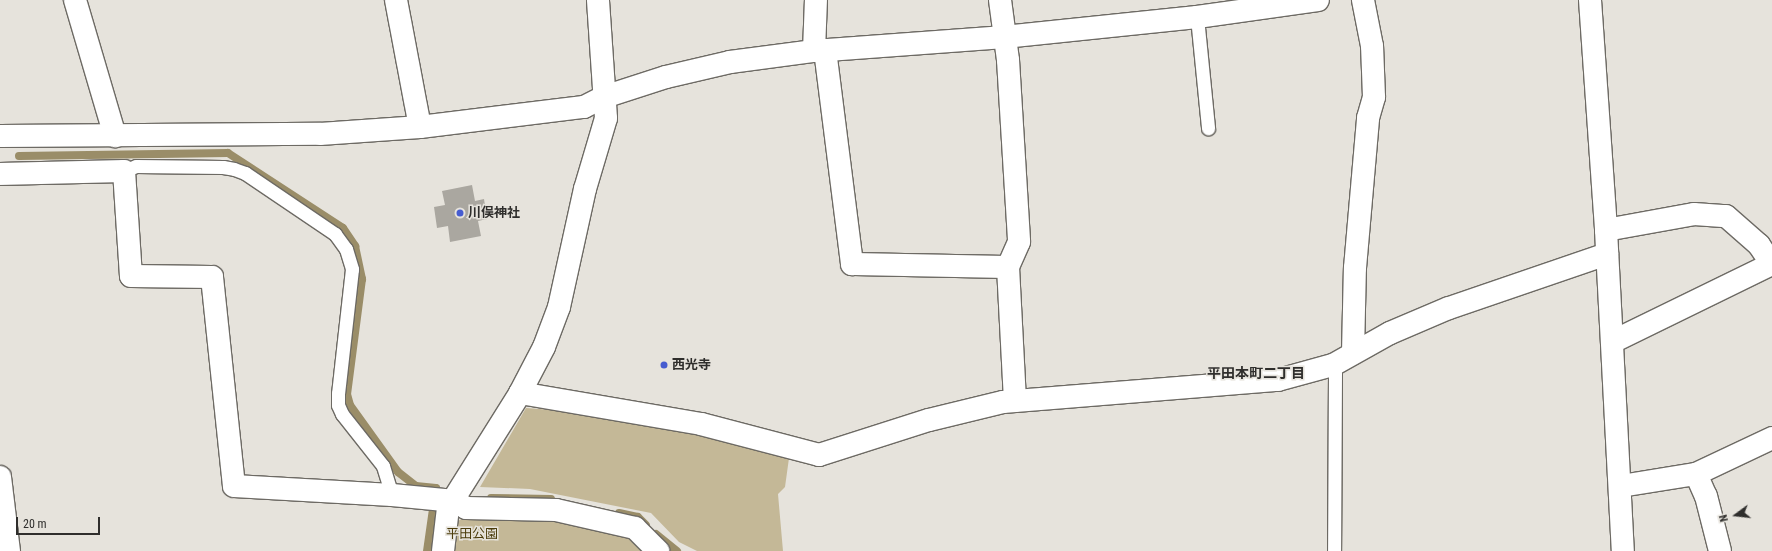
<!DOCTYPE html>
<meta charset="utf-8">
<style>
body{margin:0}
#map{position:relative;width:1772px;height:551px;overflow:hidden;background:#e6e3dc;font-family:"Roboto Condensed","Noto Sans JP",sans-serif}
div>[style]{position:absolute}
.green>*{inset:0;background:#c4b897}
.stream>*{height:8px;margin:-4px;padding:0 4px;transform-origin:4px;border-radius:4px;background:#9a8d68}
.building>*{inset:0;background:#aaa7a0}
.roads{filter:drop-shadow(1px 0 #6d6a64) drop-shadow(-1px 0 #6d6a64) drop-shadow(0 1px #6d6a64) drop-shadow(0 -1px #6d6a64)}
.service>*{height:13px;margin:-6.5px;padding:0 6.5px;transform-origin:6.5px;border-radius:6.5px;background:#fff}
.minor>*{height:22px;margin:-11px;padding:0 11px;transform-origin:11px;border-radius:11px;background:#fff}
.dots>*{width:11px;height:11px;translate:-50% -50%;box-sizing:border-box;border:2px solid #e6e3dc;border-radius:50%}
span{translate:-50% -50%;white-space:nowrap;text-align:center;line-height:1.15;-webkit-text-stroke:3px #e6e3dc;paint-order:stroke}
.poi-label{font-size:13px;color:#2f2e2c;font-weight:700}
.left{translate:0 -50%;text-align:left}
.park-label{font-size:13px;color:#4b3c0b}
.neighbourhood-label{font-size:14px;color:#2f2e2c;font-weight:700}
.north{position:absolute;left:1716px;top:495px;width:40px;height:40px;-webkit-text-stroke:3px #e6e3dc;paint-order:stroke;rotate:255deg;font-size:11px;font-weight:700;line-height:16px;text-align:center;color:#2f2e2c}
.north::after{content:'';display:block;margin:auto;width:14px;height:18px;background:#2f2e2c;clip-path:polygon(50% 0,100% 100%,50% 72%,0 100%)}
.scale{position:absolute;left:16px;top:517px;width:84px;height:18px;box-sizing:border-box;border:2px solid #2f2e2c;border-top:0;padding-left:5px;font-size:12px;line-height:14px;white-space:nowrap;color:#2f2e2c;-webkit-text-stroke:3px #e6e3dc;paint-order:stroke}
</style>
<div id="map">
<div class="green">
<div style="clip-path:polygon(526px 408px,567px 411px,699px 432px,789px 458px,785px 487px,778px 494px,783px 551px,697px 551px,679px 542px,651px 513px,530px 489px,480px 487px)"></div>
<div style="clip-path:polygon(466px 516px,534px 516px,630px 534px,647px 551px,452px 551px,455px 523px)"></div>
</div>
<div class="stream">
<div style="left:19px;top:156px;width:209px;rotate:-0.8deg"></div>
<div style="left:228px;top:153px;width:137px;rotate:33.1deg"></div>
<div style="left:343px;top:228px;width:22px;rotate:56deg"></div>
<div style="left:355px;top:246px;width:34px;rotate:78deg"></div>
<div style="left:362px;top:279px;width:116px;rotate:97.4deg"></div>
<div style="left:347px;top:394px;width:11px;rotate:75deg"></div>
<div style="left:350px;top:405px;width:82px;rotate:54.4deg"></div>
<div style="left:398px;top:472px;width:23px;rotate:38deg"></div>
<div style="left:416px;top:486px;width:20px;rotate:6deg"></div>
<div style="left:436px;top:488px;width:64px;rotate:98.1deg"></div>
<div style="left:491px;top:498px;width:60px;rotate:1deg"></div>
<div style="left:619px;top:513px;width:19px;rotate:12deg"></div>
<div style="left:638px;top:517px;width:11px;rotate:45deg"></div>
<div style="left:656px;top:534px;width:27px;rotate:39deg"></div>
</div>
<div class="building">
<div style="clip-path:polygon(472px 185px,475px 201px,484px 199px,487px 219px,478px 221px,481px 236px,450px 242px,448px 226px,437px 228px,434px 207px,445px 205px,442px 191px)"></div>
</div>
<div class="roads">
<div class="service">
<div style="left:1197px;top:17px;width:112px;rotate:84.3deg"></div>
<div style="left:124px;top:171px;width:13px;rotate:-23deg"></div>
<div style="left:136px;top:166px;width:87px;rotate:0.7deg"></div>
<div style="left:223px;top:167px;width:11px;rotate:10deg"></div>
<div style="left:234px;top:169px;width:12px;rotate:20deg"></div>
<div style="left:245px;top:173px;width:109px;rotate:34.1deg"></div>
<div style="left:335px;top:234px;width:19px;rotate:54deg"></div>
<div style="left:346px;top:249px;width:21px;rotate:73deg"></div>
<div style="left:352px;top:269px;width:125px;rotate:96.4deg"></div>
<div style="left:338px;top:393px;width:12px;rotate:90deg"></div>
<div style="left:338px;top:405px;width:10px;rotate:66deg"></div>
<div style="left:342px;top:414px;width:66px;rotate:51.7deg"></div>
<div style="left:383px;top:466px;width:30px;rotate:73deg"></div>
<div style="left:1333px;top:365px;width:8px;rotate:76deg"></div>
<div style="left:1335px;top:373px;width:178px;rotate:90.3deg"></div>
</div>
<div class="minor">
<div style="left:75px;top:0;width:142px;rotate:73.6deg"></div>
<div style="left:396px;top:0;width:129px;rotate:79.3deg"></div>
<div style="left:1000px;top:0;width:61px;rotate:82.4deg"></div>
<div style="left:1008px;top:60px;width:182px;rotate:86.5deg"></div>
<div style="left:1019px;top:242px;width:27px;rotate:114deg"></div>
<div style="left:1008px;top:267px;width:134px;rotate:87deg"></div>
<div style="left:1590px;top:0;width:231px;rotate:86deg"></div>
<div style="left:1606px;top:230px;width:321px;rotate:87deg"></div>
<div style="left:825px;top:50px;width:216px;rotate:82.8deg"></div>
<div style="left:852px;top:264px;width:156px;rotate:1.1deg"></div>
<div style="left:814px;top:51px;width:51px;rotate:-87.8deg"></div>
<div style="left:0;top:136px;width:320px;rotate:-0.4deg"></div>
<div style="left:320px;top:134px;width:100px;rotate:-4deg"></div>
<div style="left:420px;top:127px;width:165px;rotate:-7deg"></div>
<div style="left:584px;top:107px;width:22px;rotate:-27deg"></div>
<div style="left:604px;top:97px;width:65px;rotate:-17.9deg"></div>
<div style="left:666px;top:77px;width:66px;rotate:-13.2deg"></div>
<div style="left:730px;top:62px;width:85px;rotate:-7.5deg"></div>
<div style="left:814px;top:51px;width:191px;rotate:-4.2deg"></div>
<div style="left:1004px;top:37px;width:194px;rotate:-5.9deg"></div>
<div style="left:1197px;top:17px;width:122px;rotate:-8deg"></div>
<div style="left:0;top:174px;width:124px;rotate:-1.4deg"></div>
<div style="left:124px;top:171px;width:105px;rotate:86.2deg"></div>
<div style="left:131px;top:276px;width:81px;rotate:0.7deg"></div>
<div style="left:212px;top:277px;width:210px;rotate:84deg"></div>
<div style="left:234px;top:486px;width:158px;rotate:3.3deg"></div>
<div style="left:392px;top:495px;width:63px;rotate:5.4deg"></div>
<div style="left:455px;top:501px;width:13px;rotate:32deg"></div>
<div style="left:466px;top:508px;width:90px;rotate:1.3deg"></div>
<div style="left:556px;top:510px;width:81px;rotate:12.8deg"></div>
<div style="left:635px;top:528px;width:33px;rotate:45deg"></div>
<div style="left:1606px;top:230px;width:89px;rotate:-10.3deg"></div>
<div style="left:1694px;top:214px;width:32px;rotate:4deg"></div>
<div style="left:1726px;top:216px;width:44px;rotate:41.3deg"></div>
<div style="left:1759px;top:245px;width:23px;rotate:56deg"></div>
<div style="left:1612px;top:342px;width:178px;rotate:-26deg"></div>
<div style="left:1353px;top:353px;width:85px;rotate:-88.7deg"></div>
<div style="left:1355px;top:268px;width:151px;rotate:-85deg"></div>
<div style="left:1368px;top:118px;width:22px;rotate:-74deg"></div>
<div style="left:1374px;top:97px;width:51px;rotate:-92.2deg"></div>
<div style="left:1372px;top:46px;width:47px;rotate:-101.1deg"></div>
<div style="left:520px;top:393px;width:184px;rotate:9.7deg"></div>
<div style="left:701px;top:424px;width:122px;rotate:14.7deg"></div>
<div style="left:819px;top:455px;width:115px;rotate:-17.7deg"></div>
<div style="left:929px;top:420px;width:76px;rotate:-13.7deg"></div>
<div style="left:1003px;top:402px;width:276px;rotate:-4.6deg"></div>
<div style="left:1278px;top:380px;width:57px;rotate:-15.3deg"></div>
<div style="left:1333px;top:365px;width:65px;rotate:-29.3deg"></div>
<div style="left:1390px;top:333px;width:64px;rotate:-23deg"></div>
<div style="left:1449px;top:308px;width:167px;rotate:-18.9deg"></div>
<div style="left:1696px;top:474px;width:24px;rotate:66deg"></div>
<div style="left:1706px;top:496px;width:57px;rotate:75.7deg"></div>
<div style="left:0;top:477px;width:75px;rotate:83.1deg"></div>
<div style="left:1621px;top:486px;width:76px;rotate:-9.1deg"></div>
<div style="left:1696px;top:474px;width:84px;rotate:-25.3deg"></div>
<div style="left:443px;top:551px;width:43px;rotate:-83.4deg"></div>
<div style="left:448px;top:508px;width:136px;rotate:-57.9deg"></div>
<div style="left:520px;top:393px;width:52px;rotate:-62.4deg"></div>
<div style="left:544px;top:347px;width:43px;rotate:-69.4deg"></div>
<div style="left:559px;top:307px;width:121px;rotate:-77.6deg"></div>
<div style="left:585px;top:189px;width:74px;rotate:-73.5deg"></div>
<div style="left:606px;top:118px;width:118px;rotate:-93.9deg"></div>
</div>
</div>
<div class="dots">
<div style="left:460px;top:213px;background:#465cd0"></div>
<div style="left:664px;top:365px;background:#465cd0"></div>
</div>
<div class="poi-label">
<span class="left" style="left:468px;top:213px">川俣神社</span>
<span class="left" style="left:672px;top:365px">西光寺</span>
</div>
<div class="park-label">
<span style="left:472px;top:534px">平田公園</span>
</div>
<div class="neighbourhood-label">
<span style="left:1256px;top:373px">平田本町二丁目</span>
</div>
<div class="north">N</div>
<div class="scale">20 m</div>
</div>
